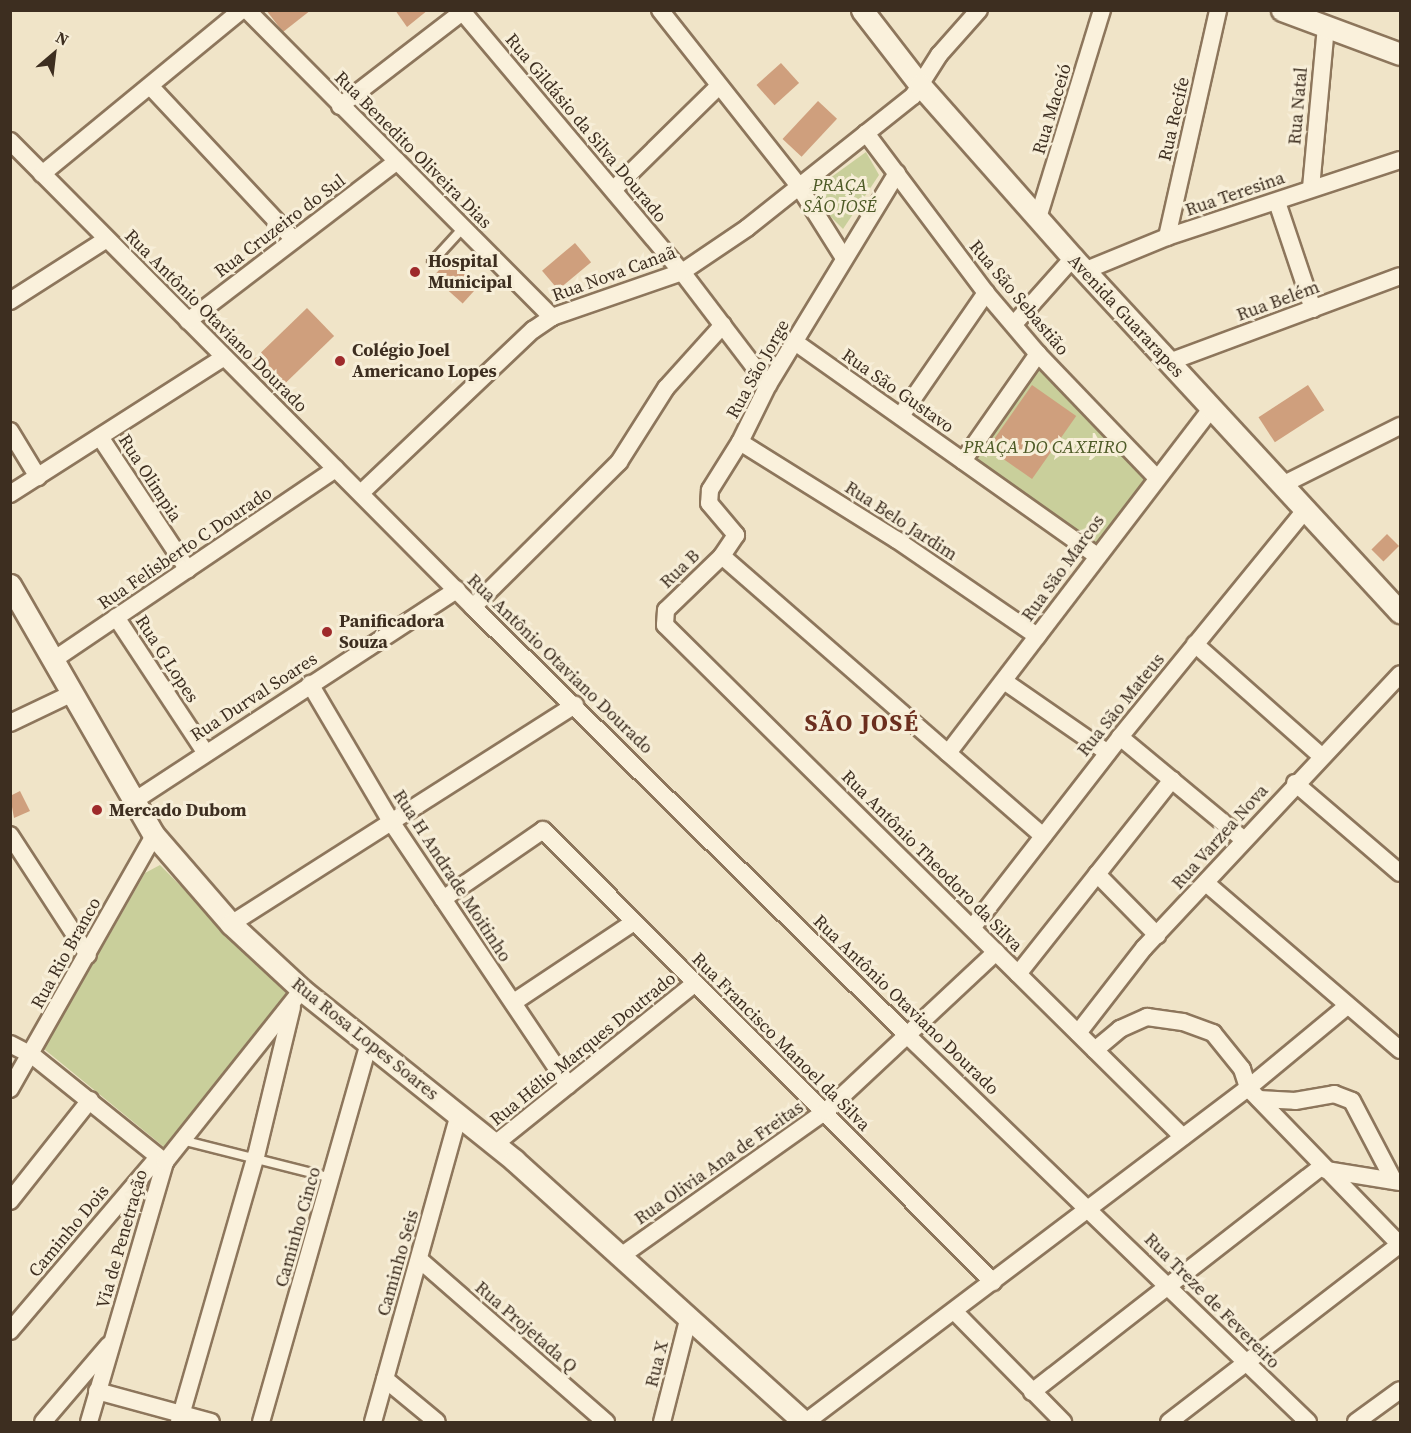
<!DOCTYPE html>
<meta charset="utf-8">
<style>
body{margin:0}
#map{position:relative;width:1411px;height:1433px;overflow:hidden;background:#f0e4c8;font-family:"Source Serif 4",serif}
div>[style]{position:absolute}
.green>*{inset:0;background:#c9cf9b}
.building>*{inset:0;background:#cf9f7d;transform-origin:0 0}
.roads{filter:drop-shadow(2px 0 #8d765c) drop-shadow(-2px 0 #8d765c) drop-shadow(0 2px #8d765c) drop-shadow(0 -2px #8d765c)}
.service>*{height:8px;margin:-4px;padding:0 4px;transform-origin:4px;border-radius:4px;background:#faf1dc}
.minor>*{height:16px;margin:-8px;padding:0 8px;transform-origin:8px;border-radius:8px;background:#faf1dc}
.tertiary>*{height:21px;margin:-10.5px;padding:0 10.5px;transform-origin:10.5px;border-radius:10.5px;background:#faf1dc}
.dots>*{width:16px;height:16px;translate:-50% -50%;box-sizing:border-box;border:3px solid #f7eed8;border-radius:50%}
span{translate:-50% -50%;white-space:nowrap;text-align:center;line-height:1.15;-webkit-text-stroke:6px #f7eed8;paint-order:stroke}
.street-label{font-size:18px;color:#3d2e20}
.park-label{font-size:18px;color:#4d5a26;font-style:italic}
.poi-label{font-size:18px;color:#3d2e20;font-weight:700}
.left{translate:0 -50%;text-align:left}
.district-label{font-size:24px;color:#6b2e1e;font-weight:700;letter-spacing:1.5px}
.frame{position:absolute;inset:0;border:12px solid #3d2e20;pointer-events:none}
.north{position:absolute;left:24px;top:24px;width:60px;height:60px;-webkit-text-stroke:4px #f7eed8;paint-order:stroke;rotate:28deg;font-size:16px;font-weight:700;line-height:24px;text-align:center;color:#3d2e20}
.north::after{content:'';display:block;margin:auto;width:21px;height:27px;background:#3d2e20;clip-path:polygon(50% 0,100% 100%,50% 72%,0 100%)}
</style>
<div id="map">
<div class="green">
<div style="clip-path:polygon(866px 152px,879px 175px,843px 229px,808px 194px)"></div>
<div style="clip-path:polygon(1039px 360px,1152px 477px,1096px 552px,968px 459px)"></div>
<div style="clip-path:polygon(160px 865px,287px 994px,164px 1147px,44px 1049px,145px 873px)"></div>
</div>
<div class="building">
<div style="clip-path:polygon(266px 10px,311px 10px,283px 32px)"></div>
<div style="clip-path:polygon(395px 10px,428px 10px,407px 27px)"></div>
<div style="left:781px;top:63px;width:27px;height:33px;rotate:48deg"></div>
<div style="left:818px;top:101px;width:26px;height:52px;rotate:43deg"></div>
<div style="left:575px;top:243px;width:25px;height:43px;rotate:50deg"></div>
<div style="left:449px;top:259px;width:40px;height:24px;rotate:42deg"></div>
<div style="left:307px;top:308px;width:39px;height:74px;rotate:46deg"></div>
<div style="left:1032px;top:385px;width:54px;height:77px;rotate:35deg"></div>
<div style="left:1308px;top:385px;width:30px;height:59px;rotate:57deg"></div>
<div style="left:1387px;top:534px;width:17px;height:22px;rotate:45deg"></div>
<div style="clip-path:polygon(20px 791px,30px 811px,14px 818px,10px 796px)"></div>
</div>
<div class="roads">
<div class="service">
<div style="left:432px;top:262px;width:46px;rotate:-47.6deg"></div>
<div style="left:182px;top:1140px;width:155px;rotate:14.2deg"></div>
</div>
<div class="minor">
<div style="left:247px;top:10px;width:433px;rotate:45.2deg"></div>
<div style="left:461px;top:10px;width:343px;rotate:49.9deg"></div>
<div style="left:682px;top:272px;width:142px;rotate:52.7deg"></div>
<div style="left:660px;top:10px;width:223px;rotate:51.7deg"></div>
<div style="left:798px;top:185px;width:86px;rotate:57.8deg"></div>
<div style="left:151px;top:87px;width:209px;rotate:46.9deg"></div>
<div style="left:340px;top:106px;width:154px;rotate:-37.6deg"></div>
<div style="left:866px;top:133px;width:200px;rotate:53.1deg"></div>
<div style="left:986px;top:293px;width:80px;rotate:49.6deg"></div>
<div style="left:1038px;top:354px;width:170px;rotate:46.2deg"></div>
<div style="left:10px;top:141px;width:657px;rotate:45.19deg"></div>
<div style="left:473px;top:607px;width:614px;rotate:44.6deg"></div>
<div style="left:910px;top:1038px;width:553px;rotate:43.97deg"></div>
<div style="left:897px;top:173px;width:248px;rotate:121.3deg"></div>
<div style="left:768px;top:385px;width:64px;rotate:116.2deg"></div>
<div style="left:740px;top:442px;width:57px;rotate:122deg"></div>
<div style="left:710px;top:490px;width:13px;rotate:94deg"></div>
<div style="left:709px;top:503px;width:42px;rotate:49.8deg"></div>
<div style="left:736px;top:535px;width:25px;rotate:124deg"></div>
<div style="left:722px;top:556px;width:426px;rotate:41.1deg"></div>
<div style="left:42px;top:174px;width:259px;rotate:-39.4deg"></div>
<div style="left:1311px;top:188px;width:162px;rotate:-84.7deg"></div>
<div style="left:613px;top:190px;width:148px;rotate:-44.5deg"></div>
<div style="left:1277px;top:202px;width:113px;rotate:71.4deg"></div>
<div style="left:1038px;top:218px;width:218px;rotate:-72.9deg"></div>
<div style="left:1167px;top:237px;width:233px;rotate:-77.3deg"></div>
<div style="left:1084px;top:271px;width:90px;rotate:-22.3deg"></div>
<div style="left:1167px;top:237px;width:245px;rotate:-18.3deg"></div>
<div style="left:10px;top:301px;width:115px;rotate:-32.6deg"></div>
<div style="left:188px;top:321px;width:263px;rotate:-37.4deg"></div>
<div style="left:1015px;top:323px;width:87px;rotate:-48.3deg"></div>
<div style="left:795px;top:342px;width:369px;rotate:35.3deg"></div>
<div style="left:1169px;top:362px;width:246px;rotate:-20.4deg"></div>
<div style="left:901px;top:416px;width:150px;rotate:-55.4deg"></div>
<div style="left:10px;top:431px;width:54px;rotate:58.7deg"></div>
<div style="left:100px;top:437px;width:159px;rotate:56.5deg"></div>
<div style="left:740px;top:442px;width:185px;rotate:32deg"></div>
<div style="left:897px;top:540px;width:170px;rotate:34.4deg"></div>
<div style="left:963px;top:461px;width:131px;rotate:-55deg"></div>
<div style="left:1282px;top:485px;width:132px;rotate:-26.6deg"></div>
<div style="left:362px;top:492px;width:236px;rotate:-43.5deg"></div>
<div style="left:533px;top:330px;width:23px;rotate:-34deg"></div>
<div style="left:552px;top:317px;width:138px;rotate:-19.1deg"></div>
<div style="left:682px;top:272px;width:78px;rotate:-34.1deg"></div>
<div style="left:747px;top:228px;width:212px;rotate:-38.5deg"></div>
<div style="left:913px;top:96px;width:49px;rotate:-57.6deg"></div>
<div style="left:939px;top:55px;width:60px;rotate:-48.4deg"></div>
<div style="left:10px;top:494px;width:254px;rotate:-32.6deg"></div>
<div style="left:722px;top:556px;width:78px;rotate:136deg"></div>
<div style="left:666px;top:610px;width:15px;rotate:94deg"></div>
<div style="left:665px;top:625px;width:728px;rotate:44.67deg"></div>
<div style="left:473px;top:607px;width:206px;rotate:-44.8deg"></div>
<div style="left:619px;top:462px;width:88px;rotate:-57.6deg"></div>
<div style="left:666px;top:388px;width:85px;rotate:-47.9deg"></div>
<div style="left:116px;top:617px;width:162px;rotate:56.6deg"></div>
<div style="left:1195px;top:644px;width:169px;rotate:41.6deg"></div>
<div style="left:55px;top:659px;width:339px;rotate:-34.1deg"></div>
<div style="left:1004px;top:681px;width:126px;rotate:34.7deg"></div>
<div style="left:310px;top:684px;width:161px;rotate:59.5deg"></div>
<div style="left:392px;top:823px;width:316px;rotate:56.1deg"></div>
<div style="left:10px;top:723px;width:70px;rotate:-25.5deg"></div>
<div style="left:1120px;top:737px;width:161px;rotate:39.7deg"></div>
<div style="left:948px;top:753px;width:433px;rotate:-52.6deg"></div>
<div style="left:1295px;top:783px;width:138px;rotate:40.6deg"></div>
<div style="left:134px;top:801px;width:386px;rotate:-33.2deg"></div>
<div style="left:10px;top:835px;width:143px;rotate:57deg"></div>
<div style="left:1097px;top:874px;width:86px;rotate:45.5deg"></div>
<div style="left:1206px;top:883px;width:256px;rotate:40.7deg"></div>
<div style="left:443px;top:899px;width:121px;rotate:-34.6deg"></div>
<div style="left:543px;top:830px;width:638px;rotate:45.13deg"></div>
<div style="left:231px;top:924px;width:408px;rotate:-32.5deg"></div>
<div style="left:972px;top:928px;width:242px;rotate:-52.2deg"></div>
<div style="left:1120px;top:737px;width:293px;rotate:-50.8deg"></div>
<div style="left:1018px;top:974px;width:248px;rotate:-51.6deg"></div>
<div style="left:514px;top:1002px;width:144px;rotate:-33.7deg"></div>
<div style="left:1078px;top:1033px;width:108px;rotate:-52.2deg"></div>
<div style="left:1144px;top:948px;width:375px;rotate:-46.9deg"></div>
<div style="left:10px;top:1044px;width:25px;rotate:27deg"></div>
<div style="left:32px;top:1055px;width:171px;rotate:38.8deg"></div>
<div style="left:1095px;top:1050px;width:33px;rotate:-40deg"></div>
<div style="left:1120px;top:1029px;width:30px;rotate:-24deg"></div>
<div style="left:1147px;top:1017px;width:36px;rotate:8deg"></div>
<div style="left:1183px;top:1022px;width:32px;rotate:20deg"></div>
<div style="left:1213px;top:1033px;width:46px;rotate:51.1deg"></div>
<div style="left:1242px;top:1069px;width:20px;rotate:72deg"></div>
<div style="left:1248px;top:1088px;width:219px;rotate:45.9deg"></div>
<div style="left:10px;top:1089px;width:292px;rotate:-60.4deg"></div>
<div style="left:1259px;top:1099px;width:36px;rotate:3deg"></div>
<div style="left:1295px;top:1101px;width:40px;rotate:-10deg"></div>
<div style="left:1334px;top:1094px;width:19px;rotate:21deg"></div>
<div style="left:1352px;top:1101px;width:90px;rotate:62.3deg"></div>
<div style="left:495px;top:1144px;width:257px;rotate:-38.8deg"></div>
<div style="left:1326px;top:1170px;width:75px;rotate:9.2deg"></div>
<div style="left:10px;top:1201px;width:129px;rotate:-51.6deg"></div>
<div style="left:621px;top:1256px;width:251px;rotate:-35.3deg"></div>
<div style="left:826px;top:1111px;width:233px;rotate:-43.1deg"></div>
<div style="left:420px;top:1260px;width:247px;rotate:41.1deg"></div>
<div style="left:954px;top:1311px;width:156px;rotate:45.5deg"></div>
<div style="left:10px;top:1331px;width:228px;rotate:-49.6deg"></div>
<div style="left:385px;top:1379px;width:67px;rotate:39.6deg"></div>
<div style="left:97px;top:1391px;width:118px;rotate:15.2deg"></div>
<div style="left:1032px;top:1392px;width:368px;rotate:-37.9deg"></div>
<div style="left:43px;top:1422px;width:101px;rotate:-49.4deg"></div>
<div style="left:89px;top:1422px;width:271px;rotate:-73.7deg"></div>
<div style="left:165px;top:1162px;width:220px;rotate:-51.5deg"></div>
<div style="left:179px;top:1422px;width:277px;rotate:-73.9deg"></div>
<div style="left:256px;top:1156px;width:153px;rotate:-76.4deg"></div>
<div style="left:261px;top:1422px;width:395px;rotate:-74.1deg"></div>
<div style="left:373px;top:1422px;width:320px;rotate:-74.4deg"></div>
<div style="left:662px;top:1422px;width:109px;rotate:-75.7deg"></div>
<div style="left:806px;top:1422px;width:554px;rotate:-37.08deg"></div>
<div style="left:1248px;top:1088px;width:129px;rotate:-39.6deg"></div>
<div style="left:1169px;top:1422px;width:292px;rotate:-37.6deg"></div>
<div style="left:1356px;top:1422px;width:54px;rotate:-36deg"></div>
</div>
<div class="tertiary">
<div style="left:862px;top:10px;width:95px;rotate:52.3deg"></div>
<div style="left:920px;top:85px;width:231px;rotate:48.5deg"></div>
<div style="left:1073px;top:258px;width:482px;rotate:47.3deg"></div>
<div style="left:1282px;top:10px;width:126px;rotate:20.4deg"></div>
<div style="left:10px;top:585px;width:289px;rotate:60.1deg"></div>
<div style="left:154px;top:835px;width:118px;rotate:49.1deg"></div>
<div style="left:231px;top:924px;width:97px;rotate:42.9deg"></div>
<div style="left:302px;top:990px;width:272px;rotate:38.7deg"></div>
<div style="left:514px;top:1160px;width:391px;rotate:42.1deg"></div>
</div>
</div>
<div class="dots">
<div style="left:415px;top:272px;background:#9e2a2b"></div>
<div style="left:340px;top:361px;background:#9e2a2b"></div>
<div style="left:327px;top:632px;background:#9e2a2b"></div>
<div style="left:97px;top:810px;background:#9e2a2b"></div>
</div>
<div class="street-label">
<span style="left:1298px;top:106px;rotate:-85deg">Rua Natal</span>
<span style="left:1052px;top:109px;rotate:-73deg">Rua Maceió</span>
<span style="left:1174px;top:119px;rotate:-77deg">Rua Recife</span>
<span style="left:586px;top:128px;rotate:50deg">Rua Gildásio da Silva Dourado</span>
<span style="left:413px;top:150px;rotate:45deg">Rua Benedito Oliveira Dias</span>
<span style="left:1235px;top:194px;rotate:-19deg">Rua Teresina</span>
<span style="left:280px;top:226px;rotate:-37deg">Rua Cruzeiro do Sul</span>
<span style="left:614px;top:274px;rotate:-20deg">Rua Nova Canaã</span>
<span style="left:1019px;top:298px;rotate:50deg">Rua São Sebastião</span>
<span style="left:1278px;top:301px;rotate:-20deg">Rua Belém</span>
<span style="left:1126px;top:316px;rotate:47deg">Avenida Guararapes</span>
<span style="left:216px;top:321px;rotate:45deg">Rua Antônio Otaviano Dourado</span>
<span style="left:758px;top:369px;rotate:-61deg">Rua São Jorge</span>
<span style="left:898px;top:391px;rotate:35deg">Rua São Gustavo</span>
<span style="left:150px;top:478px;rotate:57deg">Rua Olimpia</span>
<span style="left:901px;top:521px;rotate:33deg">Rua Belo Jardim</span>
<span style="left:185px;top:548px;rotate:-34deg">Rua Felisberto C Dourado</span>
<span style="left:1063px;top:568px;rotate:-54deg">Rua São Marcos</span>
<span style="left:680px;top:569px;rotate:-44deg">Rua B</span>
<span style="left:167px;top:659px;rotate:57deg">Rua G Lopes</span>
<span style="left:560px;top:664px;rotate:44deg">Rua Antônio Otaviano Dourado</span>
<span style="left:254px;top:697px;rotate:-33deg">Rua Durval Soares</span>
<span style="left:1121px;top:705px;rotate:-51deg">Rua São Mateus</span>
<span style="left:1220px;top:837px;rotate:-48deg">Rua Varzea Nova</span>
<span style="left:932px;top:861px;rotate:45deg">Rua Antônio Theodoro da Silva</span>
<span style="left:452px;top:876px;rotate:57deg">Rua H Andrade Moitinho</span>
<span style="left:66px;top:953px;rotate:-61deg">Rua Rio Branco</span>
<span style="left:906px;top:1005px;rotate:44deg">Rua Antônio Otaviano Dourado</span>
<span style="left:365px;top:1039px;rotate:39deg">Rua Rosa Lopes Soares</span>
<span style="left:781px;top:1042px;rotate:45deg">Rua Francisco Manoel da Silva</span>
<span style="left:583px;top:1049px;rotate:-39deg">Rua Hélio Marques Doutrado</span>
<span style="left:719px;top:1163px;rotate:-35deg">Rua Olivia Ana de Freitas</span>
<span style="left:298px;top:1227px;rotate:-74deg">Caminho Cinco</span>
<span style="left:69px;top:1231px;rotate:-50deg">Caminho Dois</span>
<span style="left:122px;top:1239px;rotate:-74deg">Via de Penetração</span>
<span style="left:398px;top:1263px;rotate:-74deg">Caminho Seis</span>
<span style="left:1212px;top:1301px;rotate:45deg">Rua Treze de Fevereiro</span>
<span style="left:526px;top:1327px;rotate:41deg">Rua Projetada Q</span>
<span style="left:657px;top:1364px;rotate:-76deg">Rua X</span>
</div>
<div class="park-label">
<span style="left:840px;top:196px">PRAÇA<br>SÃO JOSÉ</span>
<span style="left:1045px;top:447px">PRAÇA DO CAXEIRO</span>
</div>
<div class="poi-label">
<span class="left" style="left:428px;top:272px">Hospital<br>Municipal</span>
<span class="left" style="left:352px;top:361px">Colégio Joel<br>Americano Lopes</span>
<span class="left" style="left:339px;top:632px">Panificadora<br>Souza</span>
<span class="left" style="left:109px;top:810px">Mercado Dubom</span>
</div>
<div class="district-label">
<span style="left:862px;top:723px">SÃO JOSÉ</span>
</div>
<div class="frame"></div>
<div class="north">N</div>
</div>
